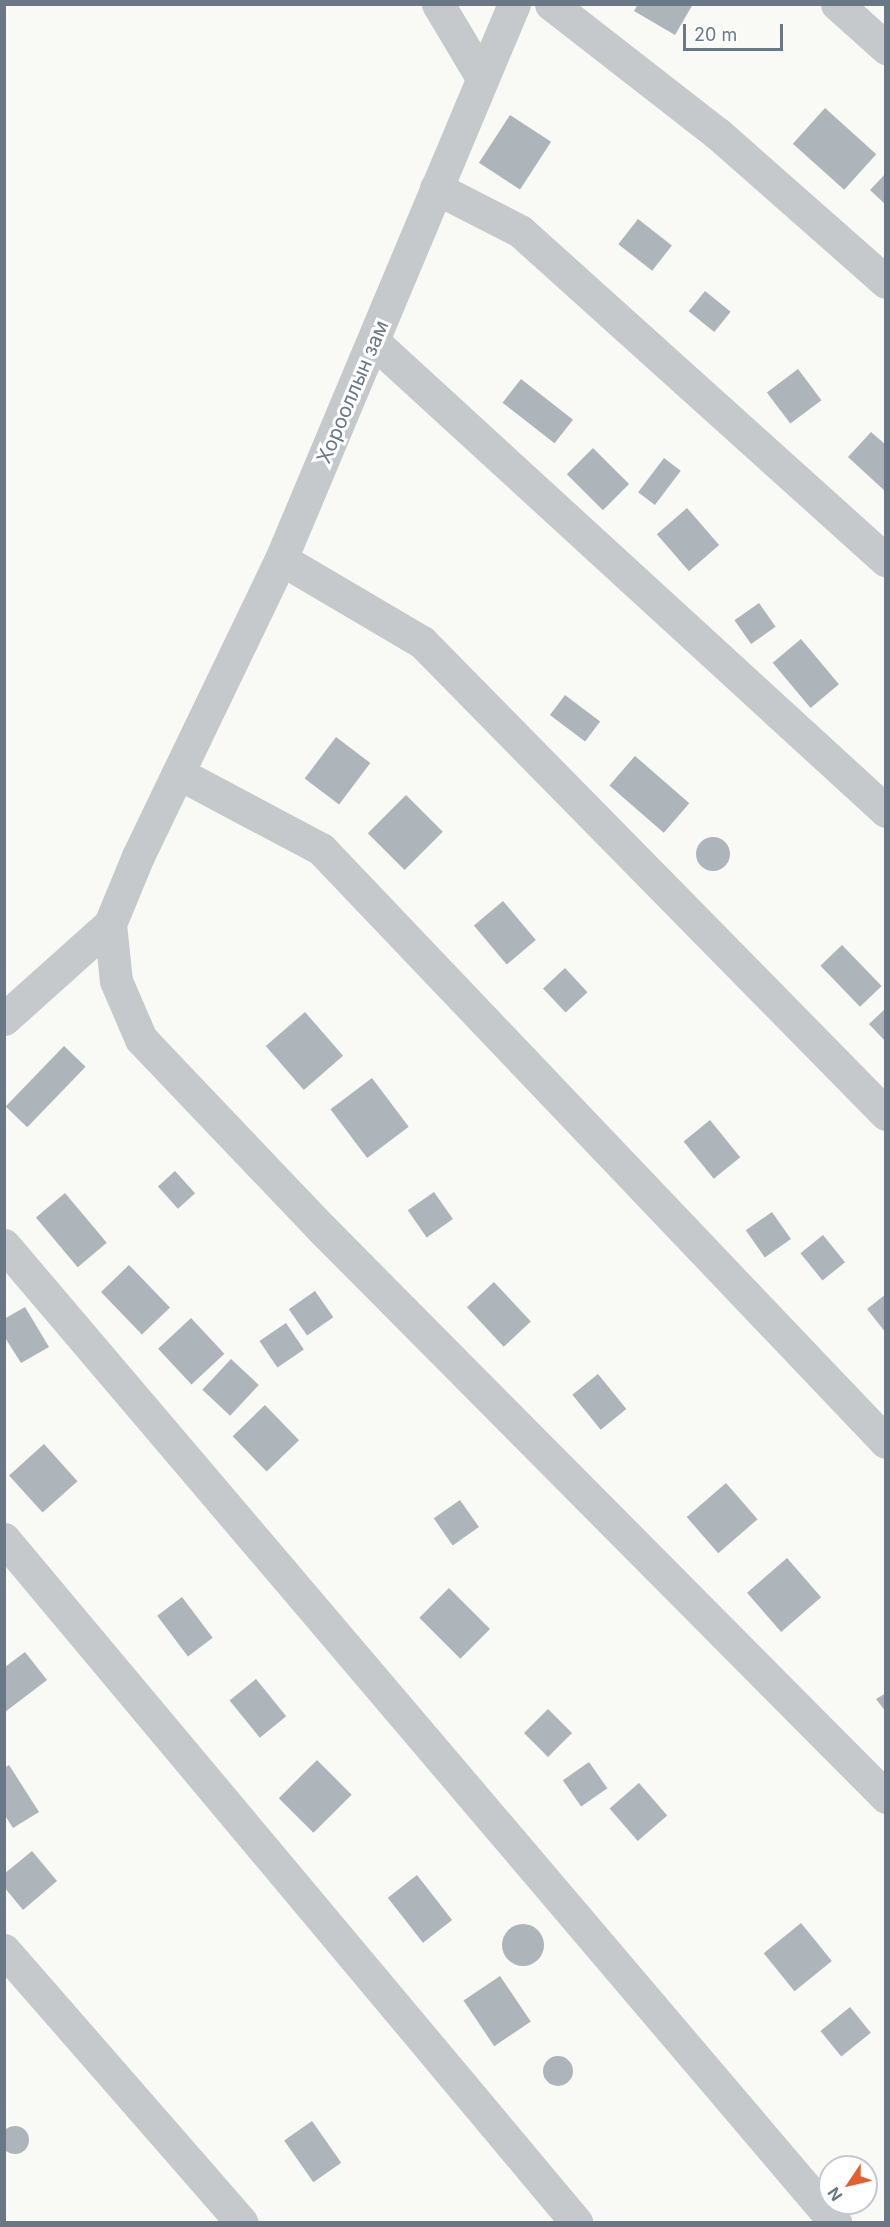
<!DOCTYPE html>
<meta charset="utf-8">
<style>
body{margin:0}
#map{position:relative;width:890px;height:2227px;overflow:hidden;background:#f9f9f6;font-family:Inter,sans-serif}
div>[style]{position:absolute}
.building>*{inset:0;background:#adb5bb;transform-origin:0 0}
.round{border-radius:50%}
.minor>*{height:33px;margin:-16.5px;padding:0 16.5px;transform-origin:16.5px;border-radius:16.5px;background:#c5c9cc}
span{translate:-50% -50%;white-space:nowrap;text-align:center;line-height:1.15;-webkit-text-stroke:6px #fff;paint-order:stroke}
.street-label{font-size:20px;color:#687887}
.frame{position:absolute;inset:0;border:6px solid #687887;pointer-events:none}
.north{position:absolute;left:818px;top:2155px;width:60px;height:60px;box-sizing:border-box;background:#fff;border:2px solid #c3c9cf;border-radius:50%;rotate:235deg;font-size:16px;font-weight:700;line-height:24px;text-align:center;color:#687887}
.north::after{content:'';display:block;margin:auto;width:21px;height:27px;background:#e3602c;clip-path:polygon(50% 0,100% 100%,50% 72%,0 100%)}
.scale{position:absolute;left:683px;top:24px;width:100px;height:27px;box-sizing:border-box;border:3px solid #687887;border-top:0;padding-left:8px;font-size:18px;line-height:21px;white-space:nowrap;color:#687887;-webkit-text-stroke:4px #fff;paint-order:stroke}
</style>
<div id="map">
<div class="building">
<div style="clip-path:polygon(638px 4px,693px 4px,675px 35px,634px 11px)"></div>
<div style="left:825px;top:108px;width:69px;height:48px;rotate:42deg"></div>
<div style="left:510px;top:115px;width:49px;height:57px;rotate:33deg"></div>
<div style="clip-path:polygon(886px 173px,886px 205px,870px 190px)"></div>
<div style="left:638px;top:219px;width:43px;height:32px;rotate:38deg"></div>
<div style="left:705px;top:291px;width:33px;height:26px;rotate:39deg"></div>
<div style="left:798px;top:369px;width:39px;height:39px;rotate:53deg"></div>
<div style="left:521px;top:379px;width:66px;height:30px;rotate:38deg"></div>
<div style="clip-path:polygon(871px 432px,886px 445px,886px 492px,848px 457px)"></div>
<div style="left:593px;top:448px;width:51px;height:37px;rotate:45deg"></div>
<div style="left:664px;top:458px;width:21px;height:43px;rotate:37deg"></div>
<div style="left:687px;top:508px;width:49px;height:40px;rotate:49deg"></div>
<div style="left:759px;top:603px;width:29px;height:30px;rotate:55deg"></div>
<div style="left:801px;top:639px;width:59px;height:37px;rotate:50deg"></div>
<div style="left:565px;top:695px;width:44px;height:25px;rotate:37deg"></div>
<div style="left:336px;top:737px;width:43px;height:52px;rotate:37deg"></div>
<div style="left:635px;top:756px;width:72px;height:39px;rotate:41deg"></div>
<div style="left:406px;top:795px;width:52px;height:54px;rotate:45deg"></div>
<div class="round" style="left:696px;top:837px;width:34px;height:34px"></div>
<div style="left:503px;top:901px;width:51px;height:38px;rotate:50deg"></div>
<div style="left:842px;top:945px;width:57px;height:30px;rotate:46deg"></div>
<div style="left:565px;top:968px;width:33px;height:30px;rotate:47deg"></div>
<div style="clip-path:polygon(886px 1008px,886px 1042px,869px 1024px)"></div>
<div style="left:305px;top:1012px;width:58px;height:52px;rotate:49deg"></div>
<div style="left:64px;top:1046px;width:30px;height:84px;rotate:44deg"></div>
<div style="left:372px;top:1078px;width:61px;height:52px;rotate:53deg"></div>
<div style="left:710px;top:1120px;width:48px;height:34px;rotate:51deg"></div>
<div style="left:175px;top:1171px;width:30px;height:23px;rotate:48deg"></div>
<div style="left:434px;top:1192px;width:33px;height:32px;rotate:55deg"></div>
<div style="left:65px;top:1193px;width:65px;height:38px;rotate:50deg"></div>
<div style="left:772px;top:1212px;width:33px;height:32px;rotate:55deg"></div>
<div style="left:823px;top:1235px;width:35px;height:29px;rotate:51deg"></div>
<div style="left:129px;top:1265px;width:59px;height:39px;rotate:46deg"></div>
<div style="left:494px;top:1282px;width:54px;height:37px;rotate:47deg"></div>
<div style="left:315px;top:1291px;width:32px;height:32px;rotate:55deg"></div>
<div style="clip-path:polygon(886px 1294px,886px 1333px,867px 1309px)"></div>
<div style="clip-path:polygon(25px 1307px,49px 1347px,21px 1363px,4px 1336px,4px 1319px)"></div>
<div style="left:191px;top:1318px;width:49px;height:45px;rotate:47deg"></div>
<div style="left:286px;top:1323px;width:32px;height:32px;rotate:56deg"></div>
<div style="left:231px;top:1359px;width:38px;height:42px;rotate:43deg"></div>
<div style="left:598px;top:1374px;width:45px;height:33px;rotate:51deg"></div>
<div style="left:265px;top:1405px;width:49px;height:45px;rotate:46deg"></div>
<div style="left:44px;top:1444px;width:50px;height:47px;rotate:48deg"></div>
<div style="left:726px;top:1483px;width:48px;height:52px;rotate:49deg"></div>
<div style="left:460px;top:1500px;width:33px;height:32px;rotate:55deg"></div>
<div style="left:787px;top:1558px;width:52px;height:53px;rotate:49deg"></div>
<div style="left:449px;top:1588px;width:58px;height:42px;rotate:45deg"></div>
<div style="left:182px;top:1597px;width:51px;height:31px;rotate:53deg"></div>
<div style="clip-path:polygon(25px 1652px,47px 1680px,5px 1712px,5px 1667px)"></div>
<div style="left:256px;top:1679px;width:48px;height:34px;rotate:51deg"></div>
<div style="clip-path:polygon(886px 1693px,886px 1712px,876px 1699px)"></div>
<div style="left:548px;top:1709px;width:34px;height:34px;rotate:45deg"></div>
<div style="left:317px;top:1760px;width:49px;height:54px;rotate:45deg"></div>
<div style="left:589px;top:1762px;width:32px;height:32px;rotate:55deg"></div>
<div style="clip-path:polygon(9px 1765px,39px 1812px,13px 1828px,4px 1814px,4px 1768px)"></div>
<div style="left:639px;top:1783px;width:43px;height:39px;rotate:49deg"></div>
<div style="clip-path:polygon(32px 1851px,57px 1881px,23px 1910px,4px 1887px,4px 1874px)"></div>
<div style="left:417px;top:1875px;width:57px;height:37px;rotate:52deg"></div>
<div style="left:801px;top:1923px;width:49px;height:48px;rotate:51deg"></div>
<div class="round" style="left:502px;top:1924px;width:42px;height:42px"></div>
<div style="left:500px;top:1976px;width:55px;height:44px;rotate:56deg"></div>
<div style="left:850px;top:2007px;width:33px;height:38px;rotate:51deg"></div>
<div class="round" style="left:543px;top:2056px;width:30px;height:30px"></div>
<div style="left:312px;top:2121px;width:51px;height:34px;rotate:55deg"></div>
<div class="round" style="left:1px;top:2126px;width:28px;height:28px"></div>
</div>
<div class="minor">
<div style="left:438px;top:4px;width:84px;rotate:59.2deg"></div>
<div style="left:514px;top:4px;width:602px;rotate:112.77deg"></div>
<div style="left:281px;top:559px;width:330px;rotate:115.7deg"></div>
<div style="left:138px;top:856px;width:74px;rotate:112.4deg"></div>
<div style="left:110px;top:924px;width:57px;rotate:84deg"></div>
<div style="left:116px;top:981px;width:63px;rotate:66.7deg"></div>
<div style="left:141px;top:1039px;width:264px;rotate:46.4deg"></div>
<div style="left:323px;top:1230px;width:799px;rotate:45.2deg"></div>
<div style="left:551px;top:4px;width:210px;rotate:37.9deg"></div>
<div style="left:717px;top:133px;width:225px;rotate:41.4deg"></div>
<div style="left:837px;top:4px;width:66px;rotate:41.9deg"></div>
<div style="left:436px;top:188px;width:94px;rotate:27.1deg"></div>
<div style="left:520px;top:231px;width:492px;rotate:42deg"></div>
<div style="left:375px;top:343px;width:693px;rotate:42.49deg"></div>
<div style="left:281px;top:559px;width:164px;rotate:30.5deg"></div>
<div style="left:422px;top:642px;width:662px;rotate:45.49deg"></div>
<div style="left:178px;top:773px;width:162px;rotate:28deg"></div>
<div style="left:321px;top:849px;width:819px;rotate:46.39deg"></div>
<div style="left:4px;top:1019px;width:142px;rotate:-41.9deg"></div>
<div style="left:4px;top:1245px;width:1283px;rotate:49.62deg"></div>
<div style="left:4px;top:1539px;width:891px;rotate:50.05deg"></div>
<div style="left:4px;top:1950px;width:361px;rotate:48.9deg"></div>
</div>
<div class="street-label">
<span style="left:353px;top:392px;rotate:-67deg">Хорооллын зам</span>
</div>
<div class="frame"></div>
<div class="north">N</div>
<div class="scale">20 m</div>
</div>
